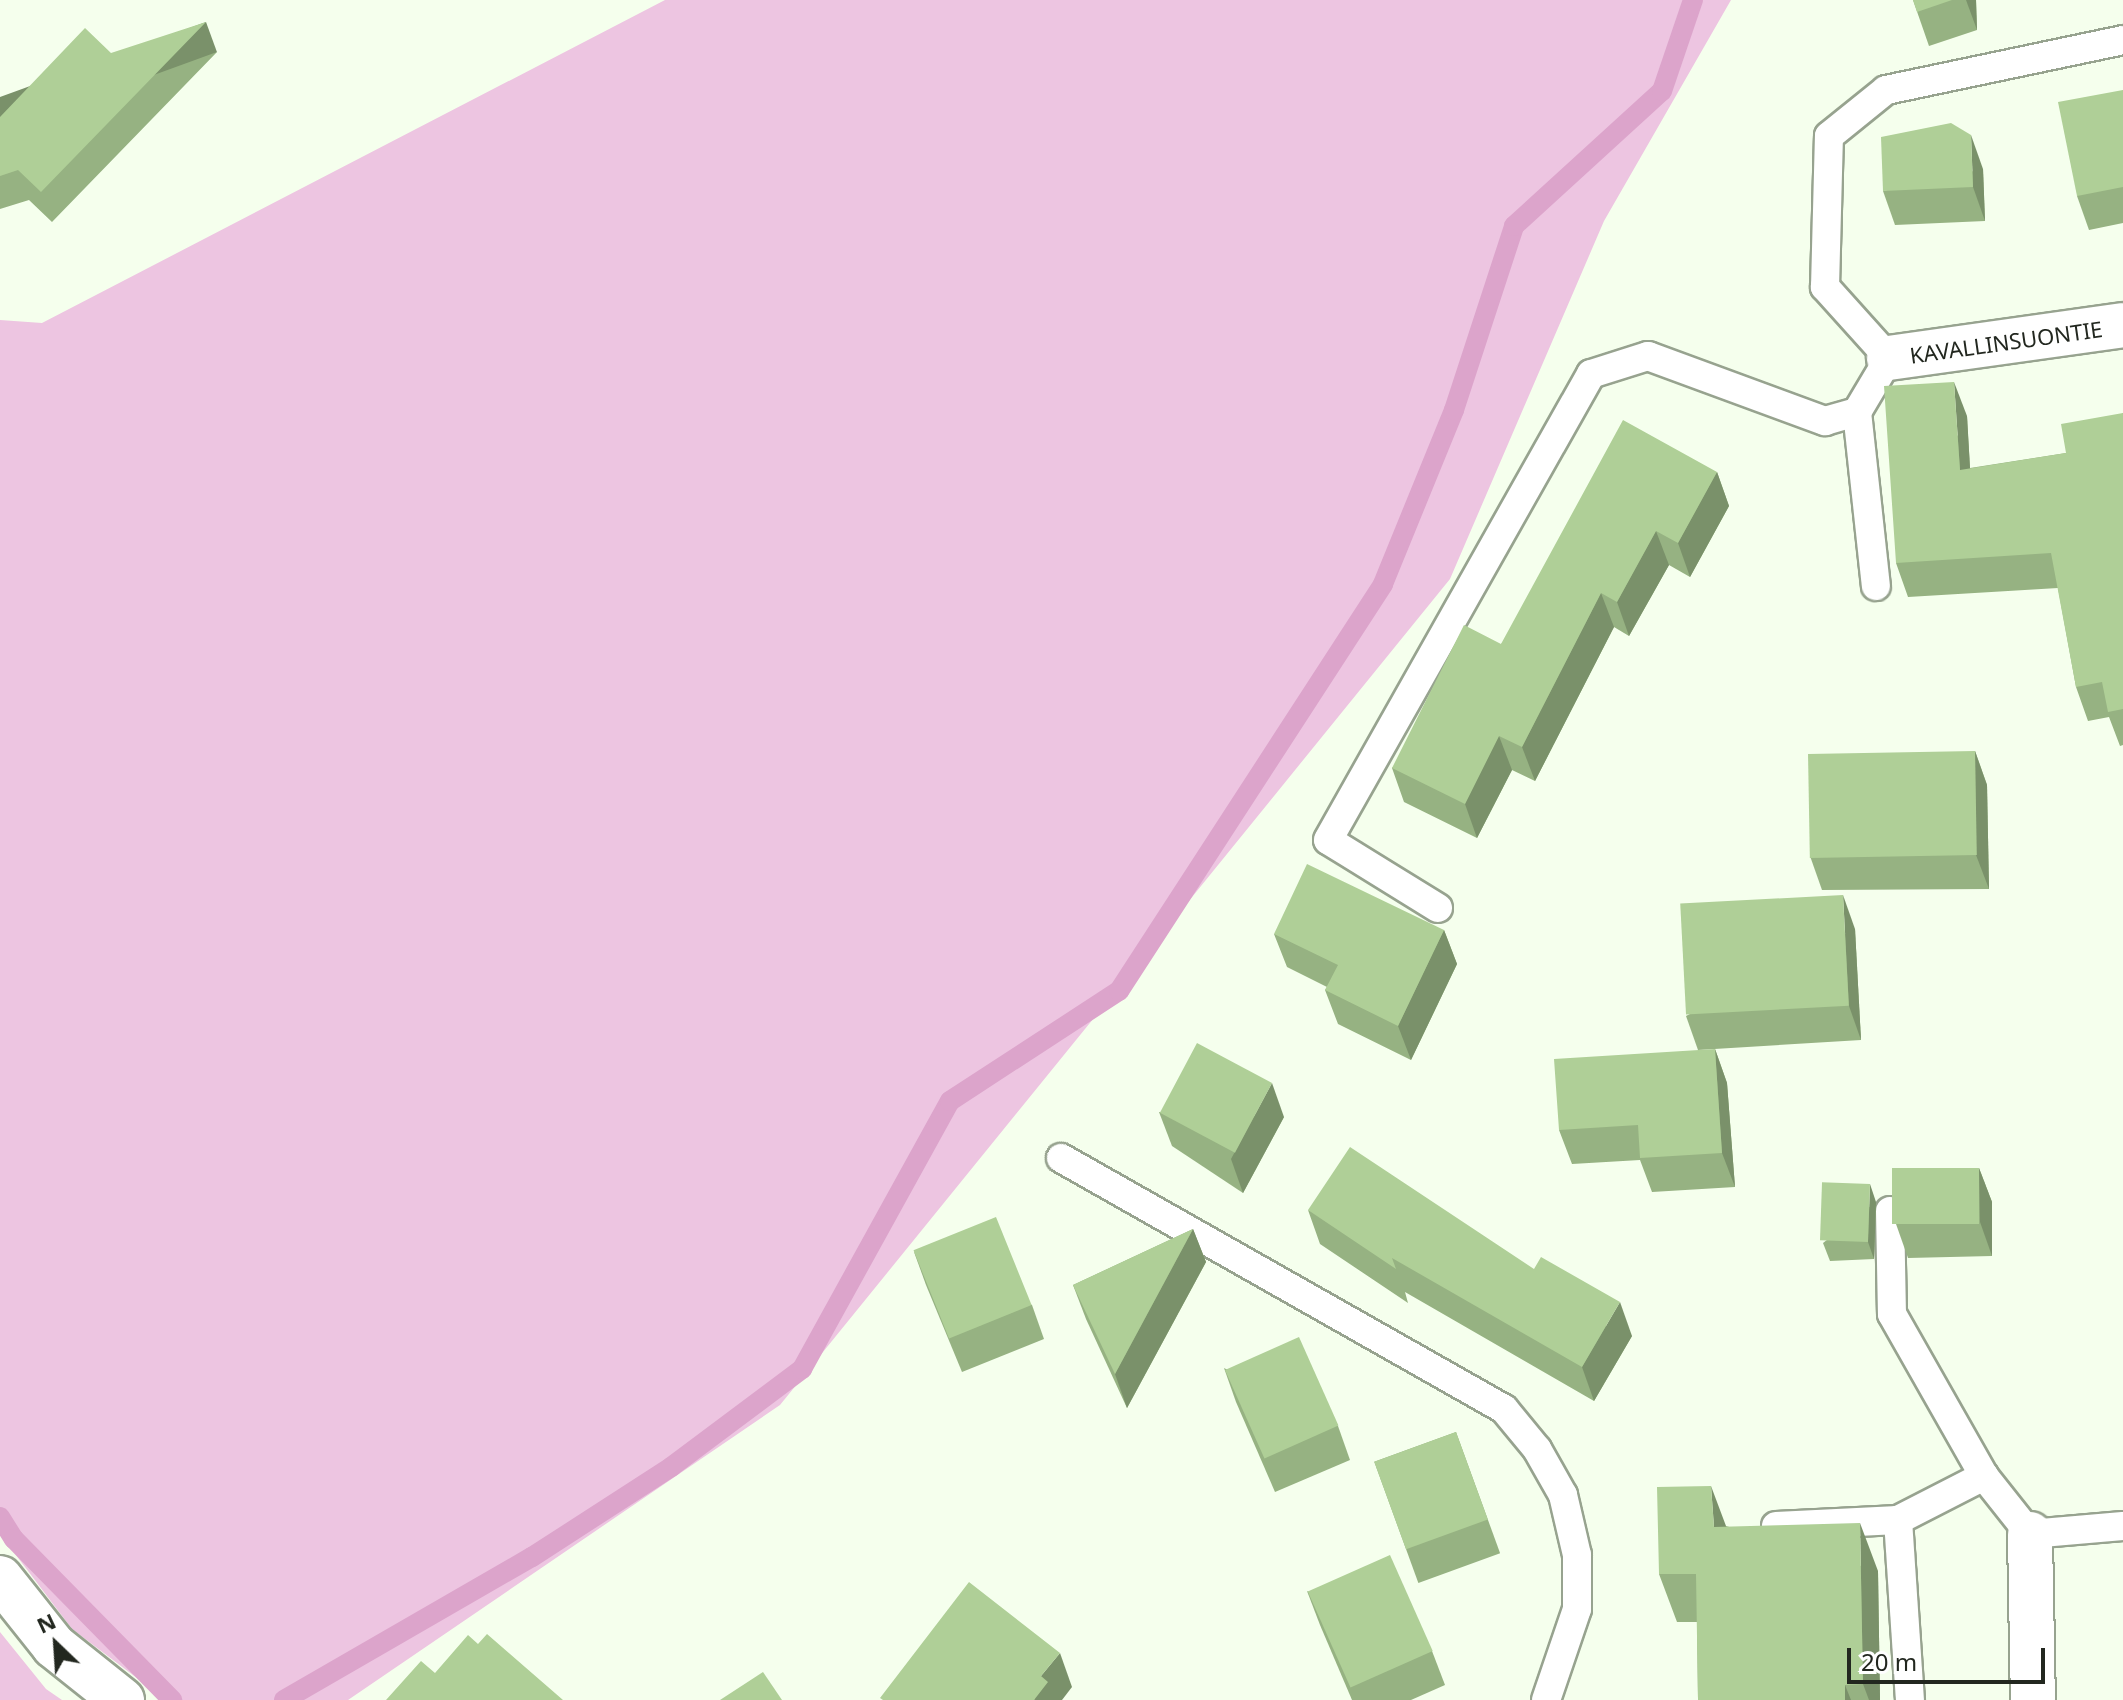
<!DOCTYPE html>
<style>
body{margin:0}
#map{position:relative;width:2123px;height:1700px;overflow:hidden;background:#f5ffed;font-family:"Noto Sans",sans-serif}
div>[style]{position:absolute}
.green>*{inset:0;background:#edc5e1}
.stream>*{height:20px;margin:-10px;padding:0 10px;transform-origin:10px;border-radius:10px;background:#dca4cb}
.roads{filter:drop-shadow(2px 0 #97a38f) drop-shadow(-2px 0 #97a38f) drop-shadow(0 2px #97a38f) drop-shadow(0 -2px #97a38f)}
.service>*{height:28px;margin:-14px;padding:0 14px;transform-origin:14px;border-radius:14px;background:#fff}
.minor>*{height:44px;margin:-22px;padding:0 22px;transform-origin:22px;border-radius:22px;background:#fff}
.wall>*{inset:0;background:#96b282;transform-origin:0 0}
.shaded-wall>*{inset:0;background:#7a916a;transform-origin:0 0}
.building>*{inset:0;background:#afcf97;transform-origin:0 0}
span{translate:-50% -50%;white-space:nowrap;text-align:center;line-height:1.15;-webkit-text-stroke:7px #fff;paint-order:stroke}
.street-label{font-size:22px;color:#22271f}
.north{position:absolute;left:16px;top:1604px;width:80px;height:80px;-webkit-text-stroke:6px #fff;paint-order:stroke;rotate:335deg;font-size:22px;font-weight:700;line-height:32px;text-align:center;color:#22271f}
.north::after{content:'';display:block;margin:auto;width:28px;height:36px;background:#22271f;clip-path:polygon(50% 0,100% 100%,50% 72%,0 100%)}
.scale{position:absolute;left:1847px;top:1648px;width:198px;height:36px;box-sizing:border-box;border:4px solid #22271f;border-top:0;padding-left:10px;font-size:24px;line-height:28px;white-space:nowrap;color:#22271f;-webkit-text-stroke:6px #fff;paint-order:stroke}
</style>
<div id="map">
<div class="green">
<div style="clip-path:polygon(665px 0,1731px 0,1604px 221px,1450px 579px,780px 1405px,348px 1700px,166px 1700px,72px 1629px,0 1534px,0 320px,42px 323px)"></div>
<div style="clip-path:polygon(0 1632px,46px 1689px,62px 1700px,0 1700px)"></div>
</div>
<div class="stream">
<div style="left:0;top:1517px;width:26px;rotate:58deg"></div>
<div style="left:14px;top:1539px;width:226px;rotate:45.5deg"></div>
<div style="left:284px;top:1700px;width:286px;rotate:-30deg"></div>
<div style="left:532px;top:1557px;width:166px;rotate:-32.9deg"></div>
<div style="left:671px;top:1467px;width:164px;rotate:-36.8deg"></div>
<div style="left:802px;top:1369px;width:306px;rotate:-61.1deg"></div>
<div style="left:950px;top:1101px;width:202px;rotate:-33.1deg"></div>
<div style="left:1119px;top:991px;width:485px;rotate:-57deg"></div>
<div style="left:1383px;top:584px;width:188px;rotate:-67.8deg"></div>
<div style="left:1454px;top:410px;width:194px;rotate:-71.9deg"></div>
<div style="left:1514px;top:226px;width:200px;rotate:-42.4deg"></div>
<div style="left:1662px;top:91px;width:96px;rotate:-71.2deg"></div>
</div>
<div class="roads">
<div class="service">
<div style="left:1857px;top:412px;width:175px;rotate:83.8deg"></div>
<div style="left:1438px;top:908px;width:129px;rotate:-148.3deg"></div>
<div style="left:1328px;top:840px;width:535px;rotate:-60.56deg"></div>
<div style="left:1591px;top:374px;width:60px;rotate:-17.5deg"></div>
<div style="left:1648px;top:356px;width:189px;rotate:20.2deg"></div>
<div style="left:1825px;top:421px;width:33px;rotate:-16deg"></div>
<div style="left:1857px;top:412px;width:63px;rotate:-59.3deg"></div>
<div style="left:1889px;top:358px;width:96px;rotate:-132deg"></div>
<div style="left:1825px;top:287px;width:151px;rotate:-88.5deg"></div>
<div style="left:1829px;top:136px;width:73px;rotate:-38.9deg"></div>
<div style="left:1886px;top:90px;width:242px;rotate:-11.9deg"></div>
<div style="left:1061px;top:1158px;width:509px;rotate:29.54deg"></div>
<div style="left:1504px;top:1409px;width:52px;rotate:50.5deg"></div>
<div style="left:1537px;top:1449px;width:53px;rotate:60.5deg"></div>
<div style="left:1563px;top:1495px;width:62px;rotate:76.9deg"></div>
<div style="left:1577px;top:1555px;width:54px;rotate:90deg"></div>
<div style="left:1577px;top:1609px;width:96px;rotate:108.8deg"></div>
<div style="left:1890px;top:1211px;width:103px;rotate:88.9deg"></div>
<div style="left:1892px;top:1314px;width:186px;rotate:60.4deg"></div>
<div style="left:1984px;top:1476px;width:74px;rotate:51.6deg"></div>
<div style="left:2030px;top:1534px;width:93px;rotate:-4.9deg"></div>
<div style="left:1898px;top:1520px;width:180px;rotate:86.2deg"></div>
<div style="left:1776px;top:1526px;width:122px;rotate:-2.8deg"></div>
<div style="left:1898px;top:1520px;width:97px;rotate:-27.1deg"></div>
</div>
<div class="minor">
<div style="left:1889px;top:358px;width:236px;rotate:-8deg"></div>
<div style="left:2030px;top:1534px;width:166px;rotate:89deg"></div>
<div style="left:0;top:1578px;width:87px;rotate:51.5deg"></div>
<div style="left:54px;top:1646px;width:87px;rotate:38.5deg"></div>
</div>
</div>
<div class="wall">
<div style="clip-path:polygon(1913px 0,1976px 0,1977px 30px,1929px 46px)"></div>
<div style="clip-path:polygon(217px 52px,52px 222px,29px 200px,0 209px,0 117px,111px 53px)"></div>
<div style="clip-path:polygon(2123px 90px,2123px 223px,2089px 230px,2077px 196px)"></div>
<div style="clip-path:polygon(1983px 169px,1985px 221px,1895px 225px,1883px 191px)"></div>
<div style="clip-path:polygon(2123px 413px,2123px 745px,2120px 746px,2109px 717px,2088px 721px,2076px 687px,2058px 588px,1908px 597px,1896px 563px,1967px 416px,1970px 468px,2066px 453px)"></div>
<div style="clip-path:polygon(1717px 472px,1729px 506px,1690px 577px,1669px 565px,1629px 636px,1614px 627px,1535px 781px,1512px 770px,1477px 838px,1404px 802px,1392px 768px,1501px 644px)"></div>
<div style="clip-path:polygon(1975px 751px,1987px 785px,1989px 889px,1822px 890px,1810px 856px)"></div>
<div style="clip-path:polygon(1855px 929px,1861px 1040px,1698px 1050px,1686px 1016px)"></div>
<div style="clip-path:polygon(1444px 930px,1457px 964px,1411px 1060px,1338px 1024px,1325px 990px,1327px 987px,1287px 967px,1274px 934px)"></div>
<div style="clip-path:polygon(1715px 1049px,1727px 1083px,1735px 1187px,1652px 1192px,1640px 1160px,1572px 1164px,1559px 1130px)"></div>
<div style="clip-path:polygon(1159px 1112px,1284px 1117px,1243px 1193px,1172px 1146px)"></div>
<div style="clip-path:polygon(1979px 1168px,1992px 1202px,1992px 1256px,1908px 1258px,1896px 1224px)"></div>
<div style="clip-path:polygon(1876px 1202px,1874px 1259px,1830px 1261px,1823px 1243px)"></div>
<div style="clip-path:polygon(1308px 1210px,1632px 1336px,1594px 1401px,1405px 1292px,1408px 1303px,1320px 1244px)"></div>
<div style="clip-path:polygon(1193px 1229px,1206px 1262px,1127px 1408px,1086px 1319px,1073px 1285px)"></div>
<div style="clip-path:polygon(914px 1252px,1032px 1305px,1044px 1339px,962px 1372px,926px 1285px)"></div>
<div style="clip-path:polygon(1224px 1368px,1338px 1426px,1350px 1460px,1275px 1492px,1236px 1402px)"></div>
<div style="left:1456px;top:1432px;width:129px;height:87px;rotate:70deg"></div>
<div style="clip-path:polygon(1726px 1526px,1878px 1571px,1880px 1700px,1698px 1700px,1697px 1622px,1677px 1622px,1659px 1574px)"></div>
<div style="clip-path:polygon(1307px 1591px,1432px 1651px,1445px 1685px,1411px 1700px,1352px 1700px,1320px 1625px)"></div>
</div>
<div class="shaded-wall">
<div style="clip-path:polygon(1966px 0,1976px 0,1977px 30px)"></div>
<div style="left:206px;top:22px;width:32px;height:237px;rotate:70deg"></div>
<div style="clip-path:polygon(1971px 135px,1983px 169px,1985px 221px,1973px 187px)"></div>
<div style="clip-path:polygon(1954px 382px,1967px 416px,1972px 503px,1960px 470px)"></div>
<div style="clip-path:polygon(1717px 472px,1729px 506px,1690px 577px,1678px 543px)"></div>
<div style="clip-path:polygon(1656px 531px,1669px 565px,1629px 636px,1617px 602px)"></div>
<div style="clip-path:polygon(1601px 593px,1614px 627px,1535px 781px,1522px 747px)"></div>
<div style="clip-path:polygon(1499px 736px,1512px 770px,1477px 838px,1465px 804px)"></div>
<div style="clip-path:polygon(1975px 751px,1987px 785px,1989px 889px,1976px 855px)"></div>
<div style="clip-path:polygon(1843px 895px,1855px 929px,1861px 1040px,1849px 1006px)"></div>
<div style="clip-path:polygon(1444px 930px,1457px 964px,1411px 1060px,1398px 1026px)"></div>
<div style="clip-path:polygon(1715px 1049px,1727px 1083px,1735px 1187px,1722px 1153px)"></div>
<div style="clip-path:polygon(1272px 1083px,1284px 1117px,1243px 1193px,1231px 1159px)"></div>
<div style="clip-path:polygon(1979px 1168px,1992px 1202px,1992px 1256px,1980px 1222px)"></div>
<div style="clip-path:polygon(1870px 1184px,1876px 1202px,1874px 1259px,1868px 1242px)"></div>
<div style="clip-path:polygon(1193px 1229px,1206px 1262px,1127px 1408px,1115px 1374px)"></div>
<div style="clip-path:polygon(1620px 1302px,1632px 1336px,1594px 1401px,1582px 1367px)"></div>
<div style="clip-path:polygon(1711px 1486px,1729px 1534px,1714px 1527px)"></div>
<div style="clip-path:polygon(1860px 1523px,1878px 1571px,1880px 1700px,1869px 1700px,1863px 1684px)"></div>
<div style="clip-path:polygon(1060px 1653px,1072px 1687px,1062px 1700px,1034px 1700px,1041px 1676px)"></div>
<div style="clip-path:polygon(1845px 1685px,1851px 1700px,1845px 1700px)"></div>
</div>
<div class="building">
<div style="clip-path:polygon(1913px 0,1952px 0,1917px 12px)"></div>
<div style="clip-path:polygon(206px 22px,41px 192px,18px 170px,0 176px,0 117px,85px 28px,111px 53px)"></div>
<div style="clip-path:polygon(2123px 90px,2123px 187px,2077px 196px,2058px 102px)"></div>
<div style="clip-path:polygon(1951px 123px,1971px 135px,1973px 187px,1883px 191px,1881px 137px)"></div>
<div style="clip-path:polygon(1954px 382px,1960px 470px,2066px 453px,2061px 424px,2123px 413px,2123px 709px,2108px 712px,2102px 682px,2076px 687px,2051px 553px,1896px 563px,1884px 386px)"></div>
<div style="clip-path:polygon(1623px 420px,1717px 472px,1678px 543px,1656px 531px,1617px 602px,1601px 593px,1522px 747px,1499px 736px,1465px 804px,1392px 768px,1464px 625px,1501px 644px)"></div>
<div style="left:1975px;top:751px;width:104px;height:167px;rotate:89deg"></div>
<div style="clip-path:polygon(1307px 864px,1444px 930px,1398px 1026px,1325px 990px,1338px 965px,1274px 934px)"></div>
<div style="left:1843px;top:895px;width:111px;height:163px;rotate:87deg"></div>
<div style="left:1197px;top:1043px;width:85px;height:79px;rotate:28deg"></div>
<div style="clip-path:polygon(1715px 1049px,1722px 1153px,1640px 1158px,1638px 1125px,1559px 1130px,1554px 1059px)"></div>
<div style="clip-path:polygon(1350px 1147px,1534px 1269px,1541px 1257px,1620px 1302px,1582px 1367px,1392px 1258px,1396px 1269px,1308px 1210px)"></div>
<div style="left:1892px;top:1168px;width:87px;height:56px"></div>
<div style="left:1870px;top:1184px;width:58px;height:48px;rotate:92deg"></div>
<div style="left:996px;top:1217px;width:95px;height:89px;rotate:68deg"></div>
<div style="clip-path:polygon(1193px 1229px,1115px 1374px,1073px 1285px)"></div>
<div style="left:1299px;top:1337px;width:97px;height:81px;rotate:66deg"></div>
<div style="left:1456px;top:1432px;width:93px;height:87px;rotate:70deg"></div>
<div style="clip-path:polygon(1711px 1486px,1714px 1527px,1860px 1523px,1863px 1684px,1845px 1685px,1845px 1700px,1698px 1700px,1696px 1574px,1659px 1574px,1657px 1487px)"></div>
<div style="left:1390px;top:1555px;width:105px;height:90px;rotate:66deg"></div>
<div style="clip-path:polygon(969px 1582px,1060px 1653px,1041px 1676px,1048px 1682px,1034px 1700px,883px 1700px,880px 1698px)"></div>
<div style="clip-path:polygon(487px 1634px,563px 1700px,386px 1700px,421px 1661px,435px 1673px,468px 1635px,478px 1644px)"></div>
<div style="clip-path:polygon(763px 1672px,782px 1700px,720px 1700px)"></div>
</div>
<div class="street-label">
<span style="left:2006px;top:342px;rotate:-8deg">KAVALLINSUONTIE</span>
</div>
<div class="north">N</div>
<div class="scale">20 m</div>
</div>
